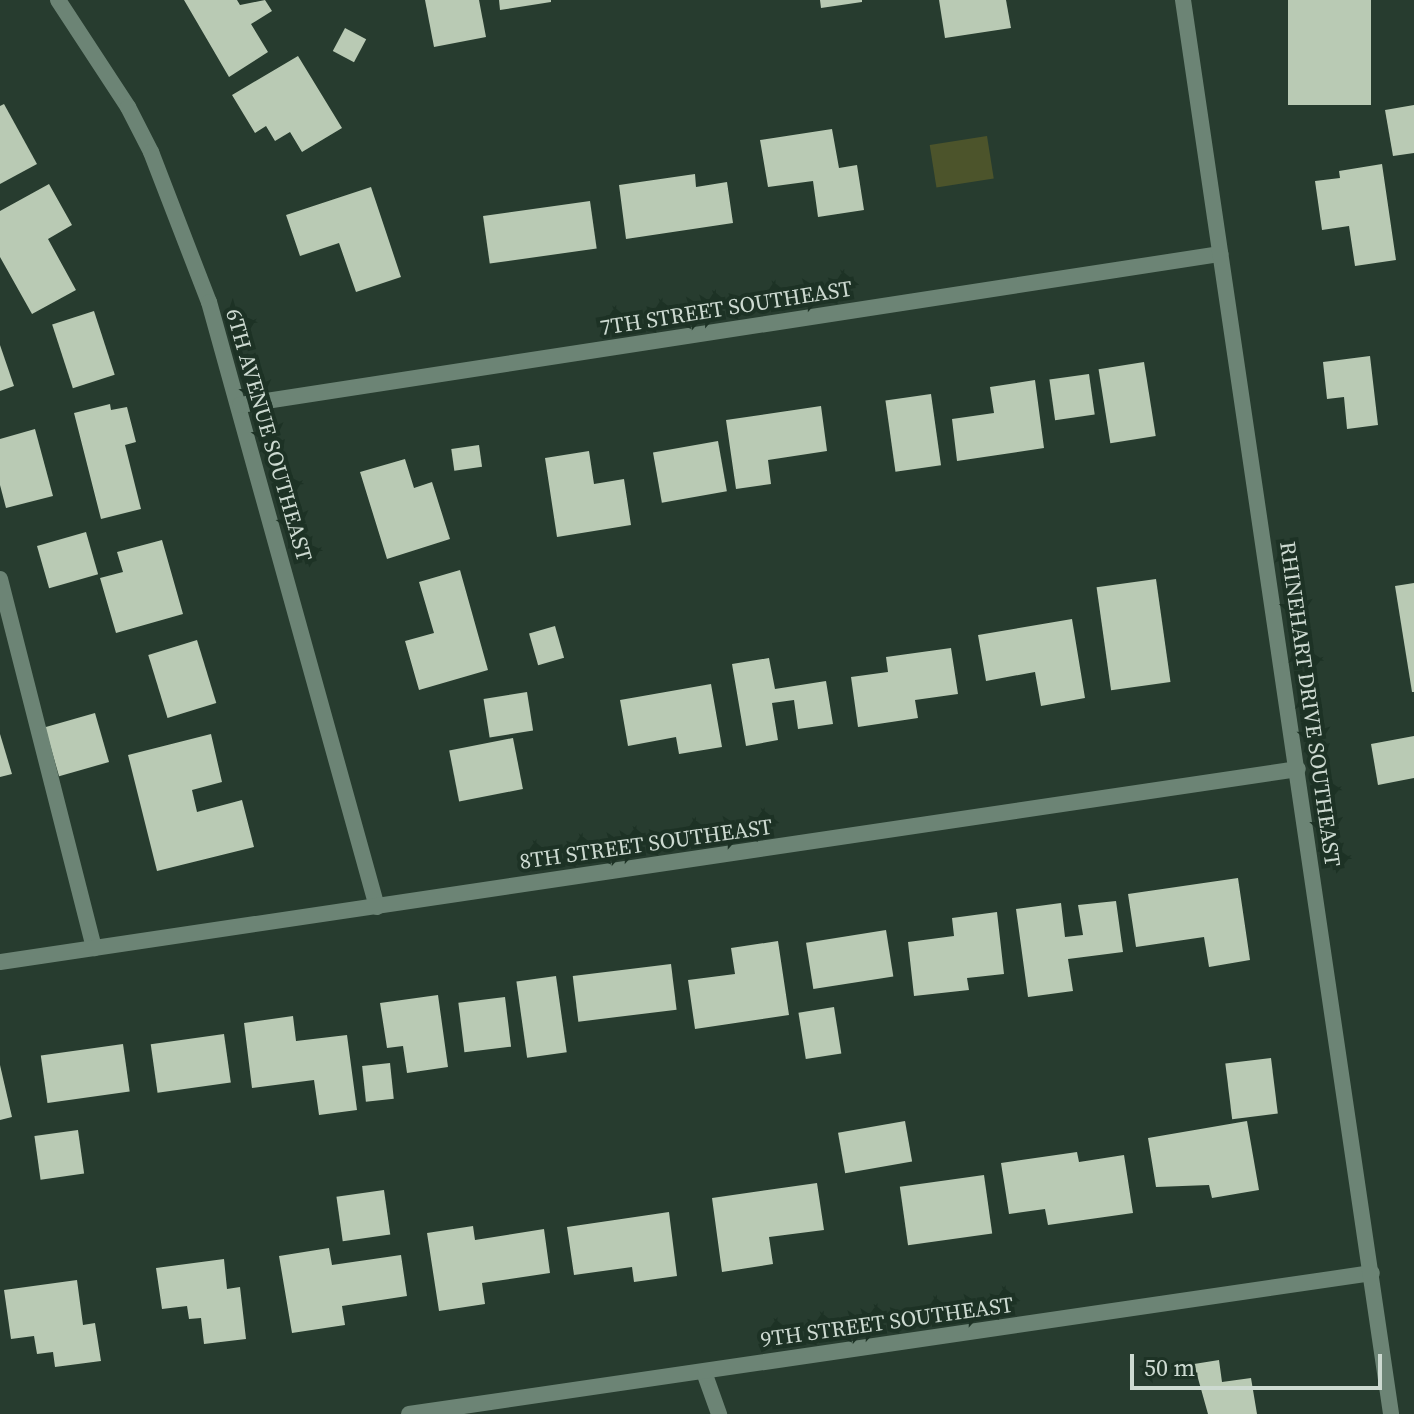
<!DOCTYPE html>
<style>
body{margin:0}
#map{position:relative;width:1414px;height:1414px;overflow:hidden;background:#273c2f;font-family:"Source Serif 4",serif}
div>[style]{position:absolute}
.green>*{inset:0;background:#4c542b;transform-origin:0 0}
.building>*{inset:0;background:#b9cab4;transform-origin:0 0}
.service>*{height:16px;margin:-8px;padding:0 8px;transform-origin:8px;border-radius:8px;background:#6c8475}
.minor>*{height:16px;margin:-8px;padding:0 8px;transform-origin:8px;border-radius:8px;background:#6c8475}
.tertiary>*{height:16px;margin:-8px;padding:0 8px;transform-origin:8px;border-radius:8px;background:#6c8475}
span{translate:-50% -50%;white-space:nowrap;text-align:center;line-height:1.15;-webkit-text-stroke:8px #1d3225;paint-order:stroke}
.street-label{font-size:22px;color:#cddad1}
.scale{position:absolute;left:1130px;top:1354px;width:252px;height:36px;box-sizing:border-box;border:4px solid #cddad1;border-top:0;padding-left:10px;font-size:24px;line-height:28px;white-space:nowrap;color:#cddad1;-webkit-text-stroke:6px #1d3225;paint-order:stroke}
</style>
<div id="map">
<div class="green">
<div style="left:987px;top:136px;width:43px;height:58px;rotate:81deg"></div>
</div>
<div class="building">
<div style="clip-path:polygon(184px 0,237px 0,240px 5px,265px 0,272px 11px,251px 24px,268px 52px,229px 77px)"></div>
<div style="clip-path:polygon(425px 0,479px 0,486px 37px,434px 47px)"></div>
<div style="clip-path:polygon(499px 0,551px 0,551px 2px,500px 10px)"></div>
<div style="clip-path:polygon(820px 0,862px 0,862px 2px,821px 8px)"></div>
<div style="clip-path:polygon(939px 0,1006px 0,1011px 28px,945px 38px)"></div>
<div style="left:1288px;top:0;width:83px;height:105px"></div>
<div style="left:345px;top:28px;width:24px;height:26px;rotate:28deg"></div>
<div style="clip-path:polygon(298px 56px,342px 128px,302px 152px,290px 132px,275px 141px,266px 126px,255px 133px,232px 95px)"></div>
<div style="clip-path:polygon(4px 104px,37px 164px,0 184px,0 106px)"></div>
<div style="clip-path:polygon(1414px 105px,1414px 153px,1393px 156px,1385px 110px)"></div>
<div style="clip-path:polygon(832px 129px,839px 168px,857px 165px,864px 210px,818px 217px,813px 181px,768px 187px,760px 140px)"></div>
<div style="clip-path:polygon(1382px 164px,1396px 260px,1355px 266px,1349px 226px,1322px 230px,1315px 181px,1340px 178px,1339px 171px)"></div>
<div style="clip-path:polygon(695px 174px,696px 187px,727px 182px,733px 223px,626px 239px,619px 185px)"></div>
<div style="clip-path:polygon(49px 184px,72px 225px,48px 239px,76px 290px,32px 314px,0 257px,0 211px)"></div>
<div style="clip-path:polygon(371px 187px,401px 277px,356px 292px,339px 243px,300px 256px,286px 215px)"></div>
<div style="left:590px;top:201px;width:48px;height:108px;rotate:82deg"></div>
<div style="left:94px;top:311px;width:67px;height:44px;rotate:72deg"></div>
<div style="clip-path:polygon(0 345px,14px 386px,0 391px)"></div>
<div style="clip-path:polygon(1370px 356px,1378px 425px,1347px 429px,1344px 397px,1327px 399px,1323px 362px)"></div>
<div style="left:1144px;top:362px;width:75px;height:46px;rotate:81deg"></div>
<div style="left:1089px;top:374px;width:41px;height:40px;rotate:82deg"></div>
<div style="clip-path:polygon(1035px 380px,1044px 448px,957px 461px,952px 419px,994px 413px,990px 387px)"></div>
<div style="left:931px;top:394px;width:72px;height:46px;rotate:82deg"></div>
<div style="clip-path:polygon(110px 404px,111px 410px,127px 407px,136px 442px,125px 445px,141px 509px,101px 519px,74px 413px)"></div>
<div style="clip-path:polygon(821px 406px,827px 451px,768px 460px,771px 484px,736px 489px,726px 420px)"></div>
<div style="clip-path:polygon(35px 429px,53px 496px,6px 508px,0 485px,0 439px)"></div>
<div style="left:718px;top:441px;width:51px;height:66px;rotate:80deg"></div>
<div style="left:479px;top:445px;width:22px;height:28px;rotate:82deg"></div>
<div style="clip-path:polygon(589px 451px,594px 484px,624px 479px,631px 525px,557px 537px,545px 458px)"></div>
<div style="clip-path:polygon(405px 459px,414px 488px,432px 482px,450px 539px,387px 559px,360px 472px)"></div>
<div style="left:86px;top:532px;width:44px;height:51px;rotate:74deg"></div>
<div style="clip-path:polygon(162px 540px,183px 614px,116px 633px,100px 578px,123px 572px,117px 552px)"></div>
<div style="clip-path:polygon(460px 570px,488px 670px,419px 690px,405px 641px,434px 633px,419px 582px)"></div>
<div style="left:1156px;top:579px;width:104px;height:60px;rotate:82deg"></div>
<div style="clip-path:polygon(1414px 583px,1414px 692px,1412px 692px,1395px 586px)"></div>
<div style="clip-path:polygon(1072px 619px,1085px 698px,1041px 706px,1035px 672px,986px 681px,978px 635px)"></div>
<div style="left:555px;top:626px;width:33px;height:27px;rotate:74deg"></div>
<div style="left:197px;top:640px;width:66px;height:51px;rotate:73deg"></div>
<div style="clip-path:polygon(951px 648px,958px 694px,915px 700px,918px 718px,858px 727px,851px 677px,888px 672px,886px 657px)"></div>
<div style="clip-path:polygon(769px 658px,775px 689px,826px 681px,833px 724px,798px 729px,794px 700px,772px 703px,778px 740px,746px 746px,732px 664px)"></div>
<div style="clip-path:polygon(711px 684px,722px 747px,679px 754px,676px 737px,628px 746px,620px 700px)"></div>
<div style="left:527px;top:692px;width:39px;height:44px;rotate:81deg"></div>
<div style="left:95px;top:713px;width:51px;height:52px;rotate:74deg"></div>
<div style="clip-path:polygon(0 734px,12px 774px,0 777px)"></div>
<div style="clip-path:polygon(211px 734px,222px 782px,192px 790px,197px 812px,242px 800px,254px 847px,157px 871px,128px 755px)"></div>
<div style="clip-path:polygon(1414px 736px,1414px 778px,1378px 785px,1371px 744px)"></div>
<div style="left:513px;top:738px;width:52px;height:65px;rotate:79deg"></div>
<div style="clip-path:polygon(1238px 878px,1250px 960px,1209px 967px,1204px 937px,1136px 947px,1128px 894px)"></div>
<div style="clip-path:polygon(1116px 901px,1123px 952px,1068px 959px,1073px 991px,1028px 997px,1016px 909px,1061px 903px,1065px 937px,1083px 935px,1078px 905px)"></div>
<div style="clip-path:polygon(997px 912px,1004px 974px,967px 978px,969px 990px,914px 996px,908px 942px,954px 936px,952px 918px)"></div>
<div style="left:886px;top:930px;width:47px;height:81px;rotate:81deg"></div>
<div style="clip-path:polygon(778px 941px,789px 1015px,695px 1029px,688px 980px,735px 974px,731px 948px)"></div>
<div style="left:671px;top:964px;width:46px;height:99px;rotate:83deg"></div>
<div style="left:556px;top:976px;width:77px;height:40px;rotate:82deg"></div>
<div style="clip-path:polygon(438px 995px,448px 1067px,407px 1073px,403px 1046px,387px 1048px,380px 1003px)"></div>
<div style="left:505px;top:997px;width:50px;height:47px;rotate:83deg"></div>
<div style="left:834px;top:1007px;width:47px;height:36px;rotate:81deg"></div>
<div style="clip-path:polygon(293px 1016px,296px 1041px,347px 1035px,357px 1110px,319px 1115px,314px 1080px,252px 1088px,244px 1023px)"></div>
<div style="left:224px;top:1034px;width:49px;height:74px;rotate:82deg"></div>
<div style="left:123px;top:1044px;width:48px;height:83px;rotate:82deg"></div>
<div style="left:1271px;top:1058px;width:56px;height:46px;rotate:83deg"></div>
<div style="left:390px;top:1063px;width:36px;height:28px;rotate:84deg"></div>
<div style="clip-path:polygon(0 1065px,12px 1117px,0 1120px)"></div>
<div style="left:905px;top:1121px;width:41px;height:68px;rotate:80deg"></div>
<div style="clip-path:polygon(1247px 1121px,1259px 1190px,1212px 1198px,1209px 1185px,1156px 1187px,1148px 1138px)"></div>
<div style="left:78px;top:1130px;width:44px;height:44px;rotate:82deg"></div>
<div style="clip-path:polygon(1077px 1152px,1079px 1162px,1124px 1155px,1133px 1213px,1048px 1225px,1045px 1209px,1009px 1214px,1001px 1163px)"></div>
<div style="left:984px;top:1175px;width:59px;height:85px;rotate:82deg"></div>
<div style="clip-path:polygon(817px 1183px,824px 1230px,769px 1237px,773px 1264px,722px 1272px,712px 1198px)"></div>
<div style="left:384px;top:1190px;width:45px;height:48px;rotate:82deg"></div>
<div style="clip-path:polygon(669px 1212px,677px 1276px,634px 1282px,632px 1267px,574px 1275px,567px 1227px)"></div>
<div style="clip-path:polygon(473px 1226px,475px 1240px,544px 1229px,550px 1273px,482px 1283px,485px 1304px,439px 1311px,427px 1233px)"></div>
<div style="clip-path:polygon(329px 1248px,332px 1265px,401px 1255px,407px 1296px,342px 1306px,345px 1325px,292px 1333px,279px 1256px)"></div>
<div style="clip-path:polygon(224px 1259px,227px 1289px,240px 1287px,246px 1339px,204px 1344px,201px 1318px,189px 1319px,187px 1306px,162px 1309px,156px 1268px)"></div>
<div style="clip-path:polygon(77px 1280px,83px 1325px,95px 1323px,101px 1361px,55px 1367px,53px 1352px,37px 1354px,34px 1336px,11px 1339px,4px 1290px)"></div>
<div style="clip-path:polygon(1219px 1360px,1222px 1382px,1251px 1378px,1257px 1414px,1208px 1414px,1194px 1364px)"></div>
</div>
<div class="service">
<div style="left:0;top:579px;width:381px;rotate:75.7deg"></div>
</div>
<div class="minor">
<div style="left:58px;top:0;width:128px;rotate:56.8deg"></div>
<div style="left:128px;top:107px;width:51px;rotate:62.9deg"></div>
<div style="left:151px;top:152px;width:161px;rotate:68.9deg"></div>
<div style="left:209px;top:302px;width:628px;rotate:74.48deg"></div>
<div style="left:240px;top:405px;width:992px;rotate:-8.76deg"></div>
<div style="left:0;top:962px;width:1312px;rotate:-8.46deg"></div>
<div style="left:704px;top:1372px;width:45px;rotate:70.3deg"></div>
<div style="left:409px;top:1414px;width:973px;rotate:-8.33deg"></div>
</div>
<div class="tertiary">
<div style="left:1183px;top:0;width:1429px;rotate:81.63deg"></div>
</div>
<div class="street-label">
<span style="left:726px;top:308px;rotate:-9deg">7TH STREET SOUTHEAST</span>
<span style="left:269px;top:435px;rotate:74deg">6TH AVENUE SOUTHEAST</span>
<span style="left:1310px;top:704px;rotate:82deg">RHINEHART DRIVE SOUTHEAST</span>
<span style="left:646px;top:844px;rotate:-8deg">8TH STREET SOUTHEAST</span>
<span style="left:887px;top:1322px;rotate:-8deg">9TH STREET SOUTHEAST</span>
</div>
<div class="scale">50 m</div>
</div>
